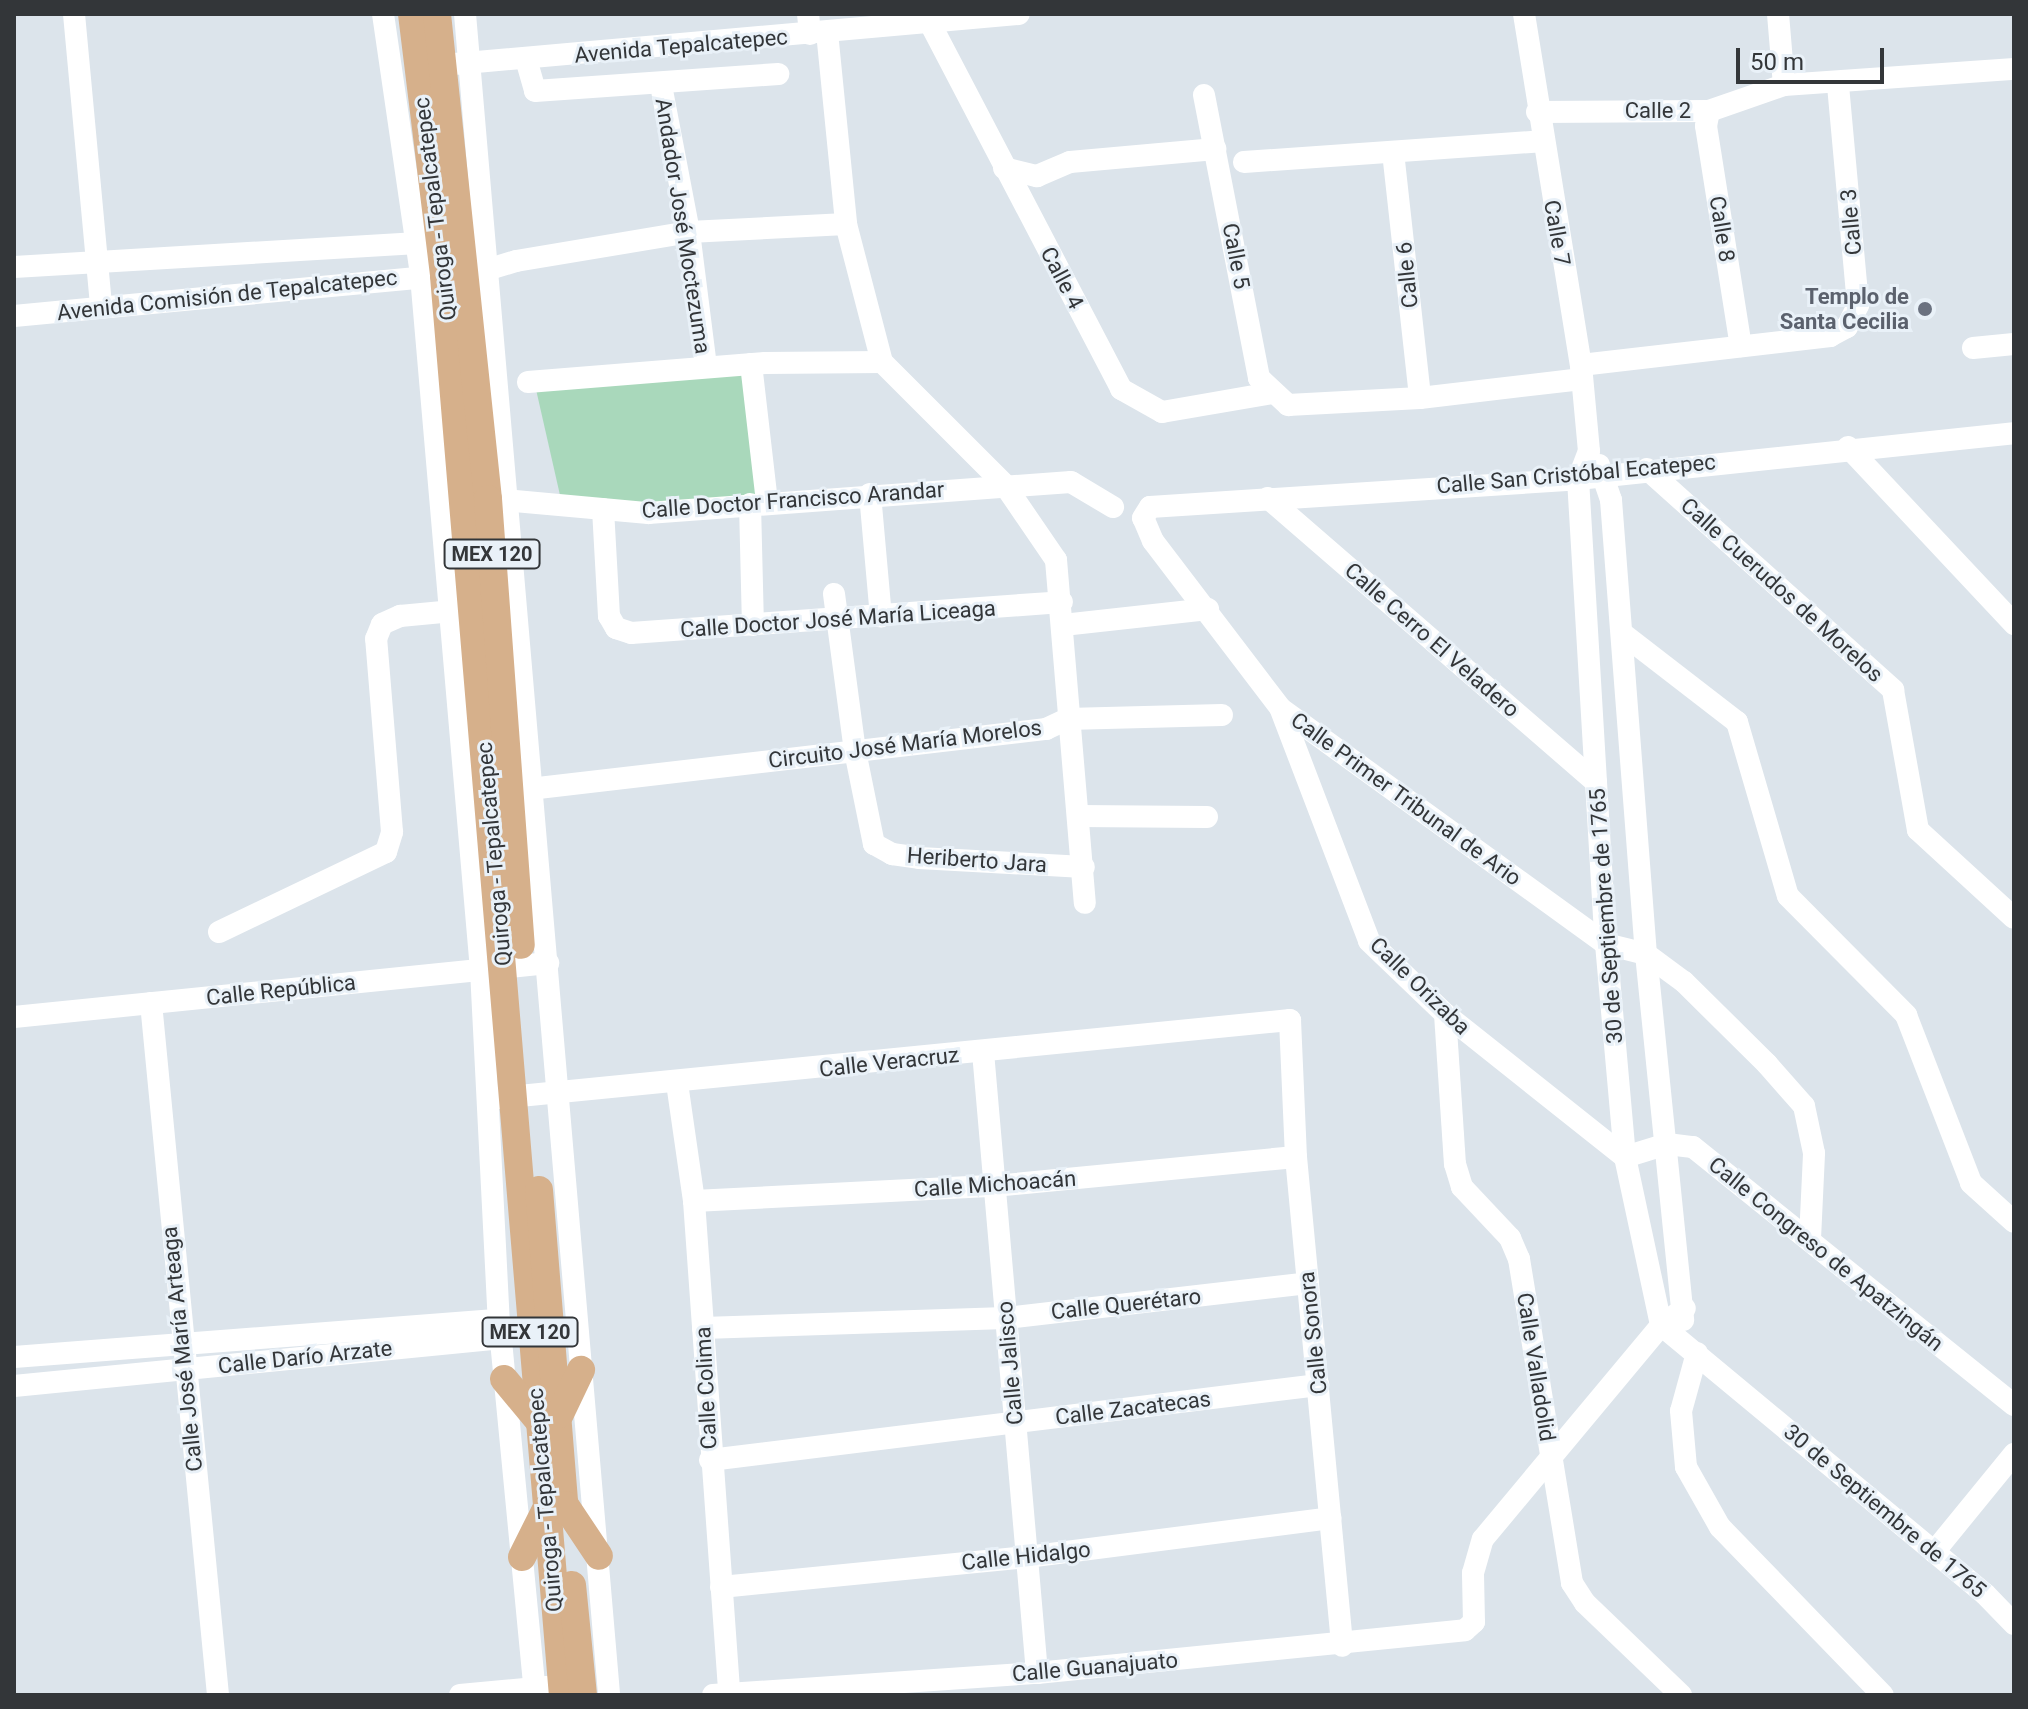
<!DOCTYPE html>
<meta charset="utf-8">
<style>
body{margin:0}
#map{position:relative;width:2028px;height:1709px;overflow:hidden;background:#dce4eb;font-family:Roboto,sans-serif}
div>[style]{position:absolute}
.green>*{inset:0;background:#a9d8bb}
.minor>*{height:22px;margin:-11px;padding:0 11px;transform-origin:11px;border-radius:11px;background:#fff}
.major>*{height:28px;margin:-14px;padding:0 14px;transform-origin:14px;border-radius:14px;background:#d6b08b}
.dots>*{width:22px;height:22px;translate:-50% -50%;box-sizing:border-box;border:4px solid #e9f1f8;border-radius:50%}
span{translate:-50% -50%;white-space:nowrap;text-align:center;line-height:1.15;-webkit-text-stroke:6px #e9f1f8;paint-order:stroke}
.shield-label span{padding:2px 6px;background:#e9f1f8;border:2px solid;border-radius:6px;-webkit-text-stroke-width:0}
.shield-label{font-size:20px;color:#333639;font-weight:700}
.street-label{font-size:22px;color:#333639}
.worship-label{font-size:22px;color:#5b616d;font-weight:700}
.right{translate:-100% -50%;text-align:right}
.frame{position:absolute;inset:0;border:16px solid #333639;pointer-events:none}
.scale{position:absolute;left:1736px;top:48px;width:148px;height:36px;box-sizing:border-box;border:4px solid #333639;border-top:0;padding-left:10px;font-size:24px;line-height:28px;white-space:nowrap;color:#333639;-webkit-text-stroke:6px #e9f1f8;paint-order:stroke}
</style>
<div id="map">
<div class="green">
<div style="clip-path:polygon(749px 366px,764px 502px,562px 504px,535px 385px)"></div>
</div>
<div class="minor">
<div style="left:74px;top:14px;width:294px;rotate:84.7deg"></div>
<div style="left:383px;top:14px;width:265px;rotate:81.7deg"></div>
<div style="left:421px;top:276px;width:697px;rotate:85.06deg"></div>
<div style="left:481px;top:970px;width:350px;rotate:87.1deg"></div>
<div style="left:499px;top:1320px;width:377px;rotate:84.5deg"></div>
<div style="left:465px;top:14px;width:1687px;rotate:85.1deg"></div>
<div style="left:808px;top:14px;width:20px;rotate:84deg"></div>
<div style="left:1524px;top:14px;width:356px;rotate:80.8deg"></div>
<div style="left:1581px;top:365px;width:86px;rotate:84.7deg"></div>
<div style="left:1589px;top:451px;width:30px;rotate:111deg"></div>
<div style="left:1578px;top:479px;width:466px;rotate:86.6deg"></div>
<div style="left:1606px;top:944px;width:214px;rotate:84.9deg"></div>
<div style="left:1625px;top:1157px;width:172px;rotate:77.9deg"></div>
<div style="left:1661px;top:1325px;width:421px;rotate:39.7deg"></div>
<div style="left:1985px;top:1594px;width:42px;rotate:46deg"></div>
<div style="left:1778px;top:14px;width:71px;rotate:85.2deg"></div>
<div style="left:931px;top:25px;width:411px;rotate:62.4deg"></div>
<div style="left:1121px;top:389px;width:47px;rotate:29.3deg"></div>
<div style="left:1162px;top:412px;width:112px;rotate:-9.8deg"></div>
<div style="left:827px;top:32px;width:193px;rotate:84.3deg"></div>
<div style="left:846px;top:224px;width:143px;rotate:75.4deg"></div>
<div style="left:882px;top:362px;width:173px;rotate:45deg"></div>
<div style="left:1004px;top:484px;width:92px;rotate:55.6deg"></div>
<div style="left:1056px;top:560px;width:344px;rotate:85.2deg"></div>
<div style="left:526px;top:59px;width:33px;rotate:74deg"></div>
<div style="left:535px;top:91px;width:244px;rotate:-4deg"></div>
<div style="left:454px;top:64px;width:567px;rotate:-5.06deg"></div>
<div style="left:661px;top:85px;width:150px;rotate:79.2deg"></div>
<div style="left:689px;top:232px;width:135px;rotate:82.8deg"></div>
<div style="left:1204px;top:95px;width:288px;rotate:79deg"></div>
<div style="left:1259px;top:378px;width:40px;rotate:43deg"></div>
<div style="left:1288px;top:405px;width:132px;rotate:-3deg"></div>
<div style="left:1420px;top:398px;width:163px;rotate:-6.7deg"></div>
<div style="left:1709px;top:111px;width:15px;rotate:101deg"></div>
<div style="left:1706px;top:126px;width:223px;rotate:81deg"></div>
<div style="left:1537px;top:112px;width:172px;rotate:-0.3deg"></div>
<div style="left:1709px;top:111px;width:79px;rotate:-19.1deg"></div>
<div style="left:1784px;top:85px;width:231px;rotate:-4deg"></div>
<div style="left:1393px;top:152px;width:247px;rotate:83.7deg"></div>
<div style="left:1244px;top:162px;width:298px;rotate:-4deg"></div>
<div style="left:1004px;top:168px;width:34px;rotate:14deg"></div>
<div style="left:1037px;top:176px;width:36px;rotate:-23deg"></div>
<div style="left:1070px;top:162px;width:146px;rotate:-5.1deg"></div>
<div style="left:14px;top:267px;width:417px;rotate:-3.4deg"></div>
<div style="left:473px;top:274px;width:45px;rotate:-16.8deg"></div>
<div style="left:516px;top:261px;width:175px;rotate:-9.5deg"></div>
<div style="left:689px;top:232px;width:157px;rotate:-2.9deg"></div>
<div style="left:14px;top:316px;width:423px;rotate:-5.4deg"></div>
<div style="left:1973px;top:348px;width:41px;rotate:-5.6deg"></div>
<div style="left:751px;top:364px;width:140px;rotate:83.4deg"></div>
<div style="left:1581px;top:365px;width:251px;rotate:-6.6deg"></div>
<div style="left:1830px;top:336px;width:19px;rotate:-28deg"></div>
<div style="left:1847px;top:327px;width:25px;rotate:-63deg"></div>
<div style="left:1858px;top:305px;width:222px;rotate:-95.2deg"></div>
<div style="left:528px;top:382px;width:238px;rotate:-4.6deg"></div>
<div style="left:765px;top:363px;width:117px;rotate:-0.5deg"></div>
<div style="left:1848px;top:447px;width:243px;rotate:46.8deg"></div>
<div style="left:1599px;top:465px;width:37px;rotate:71deg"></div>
<div style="left:1611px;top:500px;width:455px;rotate:85.6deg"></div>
<div style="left:1646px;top:954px;width:368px;rotate:84.2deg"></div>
<div style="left:1647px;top:469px;width:331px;rotate:41.9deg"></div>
<div style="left:1893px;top:690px;width:142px;rotate:79.9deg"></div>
<div style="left:1918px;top:830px;width:130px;rotate:42.5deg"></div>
<div style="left:870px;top:494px;width:123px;rotate:84.9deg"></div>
<div style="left:1268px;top:498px;width:434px;rotate:40.9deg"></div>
<div style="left:493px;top:499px;width:156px;rotate:5.2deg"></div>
<div style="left:648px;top:513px;width:424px;rotate:-4.2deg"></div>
<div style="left:1071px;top:482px;width:49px;rotate:30.8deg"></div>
<div style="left:750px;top:504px;width:121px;rotate:88.6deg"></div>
<div style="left:603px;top:509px;width:107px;rotate:86.8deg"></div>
<div style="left:609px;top:616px;width:14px;rotate:60deg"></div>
<div style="left:616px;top:628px;width:16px;rotate:18deg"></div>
<div style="left:631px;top:633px;width:432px;rotate:-4.1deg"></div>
<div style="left:834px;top:594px;width:158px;rotate:82.4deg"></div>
<div style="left:855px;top:751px;width:95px;rotate:78.5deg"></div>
<div style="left:874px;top:844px;width:21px;rotate:29deg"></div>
<div style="left:892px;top:854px;width:27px;rotate:8deg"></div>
<div style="left:919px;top:858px;width:165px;rotate:3.1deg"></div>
<div style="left:1063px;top:625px;width:146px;rotate:-6.3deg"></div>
<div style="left:1623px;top:634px;width:144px;rotate:37.7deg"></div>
<div style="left:1737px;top:722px;width:181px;rotate:73.7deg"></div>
<div style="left:1788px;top:896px;width:168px;rotate:45.2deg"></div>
<div style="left:1906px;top:1015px;width:180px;rotate:68.8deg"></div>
<div style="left:1971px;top:1183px;width:58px;rotate:42.2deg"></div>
<div style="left:1281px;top:710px;width:247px;rotate:69.1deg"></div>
<div style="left:1369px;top:941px;width:105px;rotate:43.8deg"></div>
<div style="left:1445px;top:1014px;width:230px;rotate:38.5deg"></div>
<div style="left:1625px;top:1157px;width:44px;rotate:-17.2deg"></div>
<div style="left:1667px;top:1144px;width:26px;rotate:7deg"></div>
<div style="left:1693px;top:1147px;width:412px;rotate:38.8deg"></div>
<div style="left:521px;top:790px;width:529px;rotate:-6.63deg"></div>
<div style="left:1046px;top:729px;width:23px;rotate:-25deg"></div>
<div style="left:1067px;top:719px;width:155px;rotate:-1.5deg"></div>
<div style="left:1078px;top:816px;width:129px;rotate:0.4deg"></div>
<div style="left:219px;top:932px;width:185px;rotate:-25.6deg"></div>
<div style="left:386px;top:852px;width:21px;rotate:-73deg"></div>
<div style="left:392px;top:832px;width:194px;rotate:-94.7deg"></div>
<div style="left:376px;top:639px;width:16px;rotate:-68deg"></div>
<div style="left:382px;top:624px;width:20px;rotate:-24deg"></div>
<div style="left:400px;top:616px;width:64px;rotate:-5.4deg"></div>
<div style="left:151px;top:1003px;width:695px;rotate:84.47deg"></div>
<div style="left:1445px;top:1014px;width:150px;rotate:86.2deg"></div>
<div style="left:1455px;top:1164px;width:24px;rotate:73deg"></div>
<div style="left:1462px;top:1187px;width:70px;rotate:46.7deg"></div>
<div style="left:1510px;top:1238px;width:23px;rotate:67deg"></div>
<div style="left:1519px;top:1259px;width:328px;rotate:80.7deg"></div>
<div style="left:1572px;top:1583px;width:24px;rotate:57deg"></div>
<div style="left:1585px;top:1603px;width:133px;rotate:43.8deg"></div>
<div style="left:14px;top:1017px;width:537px;rotate:-5.77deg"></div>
<div style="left:983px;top:1052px;width:623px;rotate:85.03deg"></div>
<div style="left:677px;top:1083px;width:119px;rotate:81.8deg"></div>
<div style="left:694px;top:1201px;width:493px;rotate:85.9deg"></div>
<div style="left:499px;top:1098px;width:795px;rotate:-5.63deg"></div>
<div style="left:1290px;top:1020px;width:137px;rotate:87.5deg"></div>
<div style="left:1296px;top:1157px;width:491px;rotate:84.6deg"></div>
<div style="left:694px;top:1201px;width:300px;rotate:-2.9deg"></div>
<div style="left:994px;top:1186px;width:303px;rotate:-5.5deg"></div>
<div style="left:1810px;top:1239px;width:86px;rotate:-87.3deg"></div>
<div style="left:1814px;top:1153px;width:48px;rotate:-102deg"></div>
<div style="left:1804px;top:1106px;width:56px;rotate:-131.4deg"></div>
<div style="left:1767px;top:1064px;width:117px;rotate:-135.3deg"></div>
<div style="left:1684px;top:982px;width:47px;rotate:-143.6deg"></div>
<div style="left:1646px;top:954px;width:41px;rotate:-166deg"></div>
<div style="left:1606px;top:944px;width:401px;rotate:-144.1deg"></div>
<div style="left:1281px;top:709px;width:211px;rotate:-127.3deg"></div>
<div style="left:1153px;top:541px;width:25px;rotate:-113deg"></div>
<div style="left:1143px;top:518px;width:13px;rotate:-58deg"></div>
<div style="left:1150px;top:507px;width:429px;rotate:-3.7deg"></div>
<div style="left:1578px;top:479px;width:438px;rotate:-6deg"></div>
<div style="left:703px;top:1328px;width:303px;rotate:-1.9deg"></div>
<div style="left:1006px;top:1318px;width:304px;rotate:-6.6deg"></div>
<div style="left:1697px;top:1353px;width:60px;rotate:105.4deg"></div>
<div style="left:1681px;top:1411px;width:56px;rotate:84.9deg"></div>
<div style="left:1686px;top:1467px;width:69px;rotate:60.5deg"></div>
<div style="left:1720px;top:1527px;width:234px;rotate:45.9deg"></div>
<div style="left:14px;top:1357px;width:486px;rotate:-4.4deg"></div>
<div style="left:14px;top:1386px;width:488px;rotate:-5.6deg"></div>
<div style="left:710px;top:1460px;width:613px;rotate:-7.03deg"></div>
<div style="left:1934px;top:1552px;width:127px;rotate:-50.8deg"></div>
<div style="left:721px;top:1587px;width:307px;rotate:-5.6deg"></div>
<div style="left:1027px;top:1557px;width:306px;rotate:-7.3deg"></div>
<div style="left:460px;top:1695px;width:87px;rotate:-5.3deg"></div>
<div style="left:713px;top:1695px;width:325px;rotate:-3.9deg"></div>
<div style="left:1037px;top:1673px;width:430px;rotate:-5.7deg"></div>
<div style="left:1465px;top:1630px;width:12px;rotate:-42deg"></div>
<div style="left:1474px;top:1622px;width:49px;rotate:-91.2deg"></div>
<div style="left:1473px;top:1573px;width:35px;rotate:-74deg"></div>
<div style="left:1483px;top:1539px;width:278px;rotate:-50.2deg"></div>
<div style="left:1661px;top:1325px;width:29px;rotate:-35deg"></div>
</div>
<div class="major">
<div style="left:412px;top:14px;width:264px;rotate:83deg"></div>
<div style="left:444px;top:276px;width:1424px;rotate:85.21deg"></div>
<div style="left:437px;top:14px;width:488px;rotate:84deg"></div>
<div style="left:488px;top:499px;width:447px;rotate:85.8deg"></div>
<div style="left:539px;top:1190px;width:322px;rotate:85.4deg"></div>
<div style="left:504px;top:1379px;width:53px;rotate:50.3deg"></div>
<div style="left:560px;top:1414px;width:49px;rotate:-64.5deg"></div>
<div style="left:565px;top:1505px;width:61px;rotate:56.3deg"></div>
<div style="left:522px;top:1557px;width:54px;rotate:-63.4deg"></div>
<div style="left:572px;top:1585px;width:111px;rotate:84.3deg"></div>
</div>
<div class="dots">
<div style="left:1925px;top:309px;background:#6b7280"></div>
</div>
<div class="shield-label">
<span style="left:492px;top:554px">MEX 120</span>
<span style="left:530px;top:1332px">MEX 120</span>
</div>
<div class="street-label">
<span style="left:681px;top:46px;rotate:-5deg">Avenida Tepalcatepec</span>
<span style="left:1658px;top:111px">Calle 2</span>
<span style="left:435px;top:209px;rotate:-97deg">Quiroga - Tepalcatepec</span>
<span style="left:1851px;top:222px;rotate:-95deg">Calle 3</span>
<span style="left:683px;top:226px;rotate:81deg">Andador José Moctezuma</span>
<span style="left:1722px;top:229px;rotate:81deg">Calle 8</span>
<span style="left:1557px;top:233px;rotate:80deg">Calle 7</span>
<span style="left:1236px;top:256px;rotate:79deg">Calle 5</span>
<span style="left:1407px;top:275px;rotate:-96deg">Calle 6</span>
<span style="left:1062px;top:278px;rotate:62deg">Calle 4</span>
<span style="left:227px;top:295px;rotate:-6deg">Avenida Comisión de Tepalcatepec</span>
<span style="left:1576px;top:474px;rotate:-5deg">Calle San Cristóbal Ecatepec</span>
<span style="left:793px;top:500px;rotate:-4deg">Calle Doctor Francisco Arandar</span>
<span style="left:1782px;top:590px;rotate:42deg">Calle Cuerudos de Morelos</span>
<span style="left:838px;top:619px;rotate:-4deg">Calle Doctor José María Liceaga</span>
<span style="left:1432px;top:640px;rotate:41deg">Calle Cerro El Veladero</span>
<span style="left:905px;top:744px;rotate:-7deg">Circuito José María Morelos</span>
<span style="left:1406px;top:799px;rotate:36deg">Calle Primer Tribunal de Ario</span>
<span style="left:494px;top:854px;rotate:-95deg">Quiroga - Tepalcatepec</span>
<span style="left:977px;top:860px;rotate:4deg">Heriberto Jara</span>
<span style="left:1606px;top:916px;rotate:-94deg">30 de Septiembre de 1765</span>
<span style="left:1420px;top:986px;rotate:44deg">Calle Orizaba</span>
<span style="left:281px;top:990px;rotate:-6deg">Calle República</span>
<span style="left:889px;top:1062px;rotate:-6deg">Calle Veracruz</span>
<span style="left:995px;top:1184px;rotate:-4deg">Calle Michoacán</span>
<span style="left:1826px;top:1254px;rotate:39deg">Calle Congreso de Apatzingán</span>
<span style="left:1126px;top:1304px;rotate:-6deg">Calle Querétaro</span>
<span style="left:1313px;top:1333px;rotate:-96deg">Calle Sonora</span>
<span style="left:182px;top:1349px;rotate:-96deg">Calle José María Arteaga</span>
<span style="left:305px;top:1357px;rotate:-6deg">Calle Darío Arzate</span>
<span style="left:1010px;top:1363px;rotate:-95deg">Calle Jalisco</span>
<span style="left:1536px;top:1367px;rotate:81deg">Calle Valladolid</span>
<span style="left:706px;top:1388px;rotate:-93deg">Calle Colima</span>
<span style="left:1133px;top:1408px;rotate:-7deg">Calle Zacatecas</span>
<span style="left:545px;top:1500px;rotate:-95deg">Quiroga - Tepalcatepec</span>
<span style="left:1885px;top:1511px;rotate:40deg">30 de Septiembre de 1765</span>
<span style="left:1026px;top:1556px;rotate:-6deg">Calle Hidalgo</span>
<span style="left:1095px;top:1667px;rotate:-5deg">Calle Guanajuato</span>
</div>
<div class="worship-label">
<span class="right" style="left:1909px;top:309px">Templo de<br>Santa Cecilia</span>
</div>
<div class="frame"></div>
<div class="scale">50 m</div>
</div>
